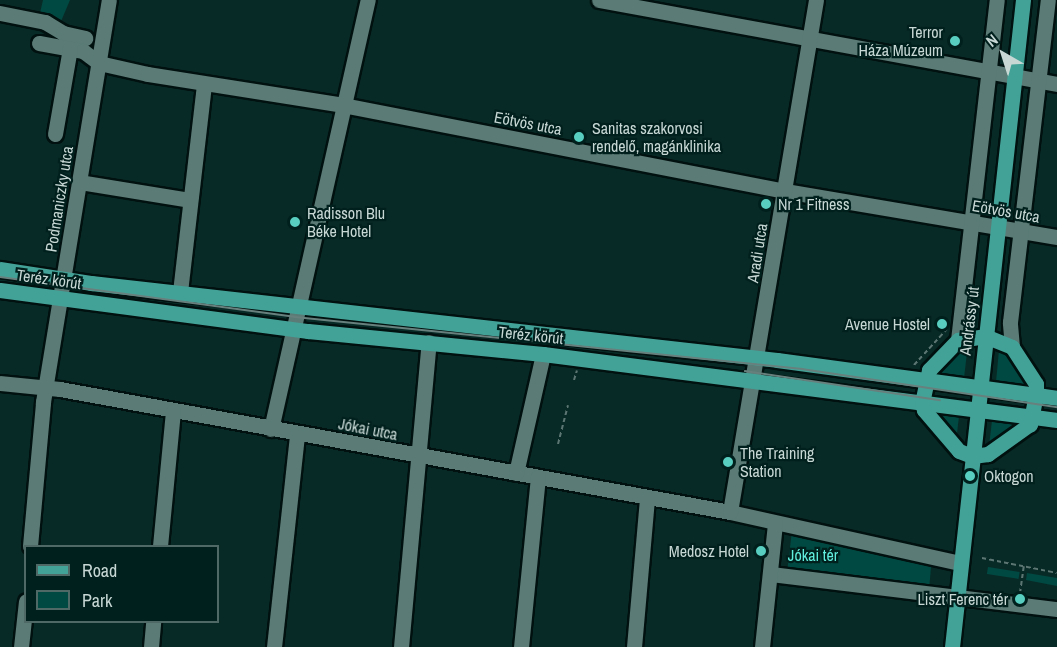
<!DOCTYPE html>
<meta charset="utf-8">
<style>
body{margin:0}
#map{position:relative;width:1057px;height:647px;overflow:hidden;background:#082a26;font-family:"Archivo Narrow",sans-serif}
div>[style]{position:absolute}
.green>*{inset:0;background:#004942;transform-origin:0 0}
.path>*{height:2px;margin-top:-1px;transform-origin:0;background:repeating-linear-gradient(90deg,#5c7673 0 4.5px,transparent 0 7.5px)}
.roads{filter:drop-shadow(2px 0 #00110f) drop-shadow(-2px 0 #00110f) drop-shadow(0 2px #00110f) drop-shadow(0 -2px #00110f)}
.minor>*{height:15px;margin:-7.5px;padding:0 7.5px;transform-origin:7.5px;border-radius:7.5px;background:#5a7b76}
.major>*{height:15px;margin:-7.5px;padding:0 7.5px;transform-origin:7.5px;border-radius:7.5px;background:#43a298}
.tram>*{height:1.5px;margin:-0.75px;padding:0 0.75px;transform-origin:0.75px;border-radius:0.75px;background:#67807d}
.dots>*{width:16px;height:16px;translate:-50% -50%;box-sizing:border-box;border:3px solid #00201d;border-radius:50%}
span{translate:-50% -50%;white-space:nowrap;text-align:center;line-height:1.15;-webkit-text-stroke:4.5px #00201d;paint-order:stroke}
.poi-label{font-size:16px;color:#c6d7d4}
.right{translate:-100% -50%;text-align:right}
.left{translate:0 -50%;text-align:left}
.street-label{font-size:16px;color:#c6d7d4}
.park-label{font-size:16px;color:#60eddd}
.legend{position:absolute;left:24px;top:545px;width:195px;height:78px;box-sizing:border-box;background:#00201d;border:2px solid #4f6966;margin:0;padding:8px 10px;list-style:none;font-size:18px;color:#c6d7d4}
.legend li{display:flex;align-items:center;gap:12px;height:30px}
.legend b{width:30px;border:2px solid #4f6966}
.north{position:absolute;left:973px;top:24px;width:60px;height:60px;-webkit-text-stroke:4px #00201d;paint-order:stroke;rotate:321deg;font-size:16px;font-weight:700;line-height:24px;text-align:center;color:#c6d7d4}
.north::after{content:'';display:block;margin:auto;width:21px;height:27px;background:#c6d7d4;clip-path:polygon(50% 0,100% 100%,50% 72%,0 100%)}
</style>
<div id="map">
<div class="green">
<div style="clip-path:polygon(43px 0,70px 0,59px 26px,38px 22px)"></div>
<div style="clip-path:polygon(968px 344px,964px 378px,933px 375px,953px 351px)"></div>
<div style="clip-path:polygon(999px 350px,1008px 353px,1027px 385px,996px 382px)"></div>
<div style="clip-path:polygon(932px 413px,959px 416px,956px 442px)"></div>
<div style="clip-path:polygon(992px 421px,1020px 423px,989px 446px)"></div>
<div style="clip-path:polygon(792px 531px,932px 556px,929px 590px,787px 572px)"></div>
<div style="left:988px;top:567px;width:32px;height:7px;rotate:9deg"></div>
<div style="clip-path:polygon(1027px 573px,1057px 578px,1057px 586px,1026px 580px)"></div>
</div>
<div class="path">
<div style="left:914px;top:365px;width:49px;rotate:-47.5deg"></div>
<div style="left:574px;top:380px;width:10px;rotate:-73deg"></div>
<div style="left:558px;top:444px;width:40px;rotate:-75.6deg"></div>
<div style="left:982px;top:558px;width:76px;rotate:11.3deg"></div>
<div style="left:1020px;top:593px;width:27px;rotate:-82deg"></div>
</div>
<div class="roads">
<div class="minor">
<div style="left:599px;top:0;width:466px;rotate:10.4deg"></div>
<div style="left:0;top:13px;width:46px;rotate:11.3deg"></div>
<div style="left:45px;top:22px;width:21px;rotate:31deg"></div>
<div style="left:63px;top:33px;width:23px;rotate:13deg"></div>
<div style="left:39px;top:43px;width:45px;rotate:10.3deg"></div>
<div style="left:83px;top:51px;width:20px;rotate:37deg"></div>
<div style="left:99px;top:63px;width:50px;rotate:12.7deg"></div>
<div style="left:148px;top:74px;width:197px;rotate:9deg"></div>
<div style="left:343px;top:105px;width:450px;rotate:11deg"></div>
<div style="left:785px;top:191px;width:276px;rotate:9.6deg"></div>
<div style="left:55px;top:134px;width:87px;rotate:-80.1deg"></div>
<div style="left:80px;top:182px;width:111px;rotate:9.3deg"></div>
<div style="left:180px;top:292px;width:209px;rotate:-83.4deg"></div>
<div style="left:958px;top:340px;width:342px;rotate:-83.5deg"></div>
<div style="left:1012px;top:347px;width:25px;rotate:-95deg"></div>
<div style="left:1010px;top:322px;width:324px;rotate:-83.3deg"></div>
<div style="left:0;top:383px;width:60px;rotate:5.7deg"></div>
<div style="left:60px;top:389px;width:681px;rotate:10.4deg"></div>
<div style="left:730px;top:512px;width:236px;rotate:12.5deg"></div>
<div style="left:271px;top:429px;width:440px;rotate:-77.3deg"></div>
<div style="left:516px;top:473px;width:122px;rotate:-77.2deg"></div>
<div style="left:730px;top:512px;width:519px;rotate:-80.47deg"></div>
<div style="left:30px;top:546px;width:145px;rotate:-84.8deg"></div>
<div style="left:43px;top:402px;width:407px;rotate:-80.7deg"></div>
<div style="left:160px;top:546px;width:135px;rotate:-84.5deg"></div>
<div style="left:771px;top:574px;width:288px;rotate:7deg"></div>
<div style="left:21px;top:647px;width:46px;rotate:-83.8deg"></div>
<div style="left:151px;top:647px;width:25px;rotate:-85deg"></div>
<div style="left:274px;top:647px;width:214px;rotate:-83.8deg"></div>
<div style="left:401px;top:647px;width:306px;rotate:-84.8deg"></div>
<div style="left:521px;top:647px;width:171px;rotate:-84.3deg"></div>
<div style="left:634px;top:647px;width:149px;rotate:-85deg"></div>
<div style="left:762px;top:647px;width:124px;rotate:-84deg"></div>
</div>
<div class="major">
<div style="left:0;top:269px;width:92px;rotate:8.7deg"></div>
<div style="left:91px;top:283px;width:690px;rotate:6.4deg"></div>
<div style="left:777px;top:360px;width:283px;rotate:7.7deg"></div>
<div style="left:0;top:290px;width:311px;rotate:7.6deg"></div>
<div style="left:308px;top:331px;width:236px;rotate:5.6deg"></div>
<div style="left:543px;top:354px;width:518px;rotate:7.32deg"></div>
<div style="left:985px;top:336px;width:29px;rotate:22deg"></div>
<div style="left:1012px;top:347px;width:44px;rotate:57deg"></div>
<div style="left:1036px;top:384px;width:10px;rotate:90deg"></div>
<div style="left:1036px;top:394px;width:31px;rotate:101deg"></div>
<div style="left:1030px;top:424px;width:52px;rotate:144.5deg"></div>
<div style="left:988px;top:454px;width:16px;rotate:173deg"></div>
<div style="left:972px;top:456px;width:14px;rotate:-159deg"></div>
<div style="left:959px;top:451px;width:54px;rotate:-130.5deg"></div>
<div style="left:924px;top:410px;width:7px;rotate:-106deg"></div>
<div style="left:922px;top:403px;width:34px;rotate:-78deg"></div>
<div style="left:929px;top:370px;width:42px;rotate:-46deg"></div>
<div style="left:958px;top:340px;width:27px;rotate:-8deg"></div>
<div style="left:952px;top:647px;width:651px;rotate:-83.74deg"></div>
</div>
</div>
<div class="tram">
<div style="left:0;top:277px;width:298px;rotate:7.7deg"></div>
<div style="left:295px;top:317px;width:510px;rotate:5.86deg"></div>
<div style="left:802px;top:369px;width:258px;rotate:8.5deg"></div>
<div style="left:745px;top:371px;width:197px;rotate:8.5deg"></div>
</div>
<div class="dots">
<div style="left:955px;top:41px;background:#58cec0"></div>
<div style="left:579px;top:137px;background:#58cec0"></div>
<div style="left:766px;top:204px;background:#58cec0"></div>
<div style="left:295px;top:222px;background:#58cec0"></div>
<div style="left:942px;top:324px;background:#58cec0"></div>
<div style="left:728px;top:462px;background:#58cec0"></div>
<div style="left:970px;top:476px;background:#58cec0"></div>
<div style="left:761px;top:551px;background:#58cec0"></div>
<div style="left:1020px;top:599px;background:#58cec0"></div>
</div>
<div class="poi-label">
<span class="right" style="left:943px;top:41px">Terror<br>Háza Múzeum</span>
<span class="left" style="left:592px;top:137px">Sanitas szakorvosi<br>rendelő, magánklinika</span>
<span class="left" style="left:778px;top:204px">Nr 1 Fitness</span>
<span class="left" style="left:307px;top:222px">Radisson Blu<br>Béke Hotel</span>
<span class="right" style="left:930px;top:324px">Avenue Hostel</span>
<span class="left" style="left:740px;top:462px">The Training<br>Station</span>
<span class="left" style="left:984px;top:476px">Oktogon</span>
<span class="right" style="left:749px;top:551px">Medosz Hotel</span>
<span class="right" style="left:1008px;top:599px">Liszt Ferenc tér</span>
</div>
<div class="street-label">
<span style="left:528px;top:123px;rotate:11deg">Eötvös utca</span>
<span style="left:59px;top:199px;rotate:-81deg">Podmaniczky utca</span>
<span style="left:1006px;top:211px;rotate:10deg">Eötvös utca</span>
<span style="left:757px;top:253px;rotate:-81deg">Aradi utca</span>
<span style="left:49px;top:279px;rotate:8deg">Teréz körút</span>
<span style="left:969px;top:321px;rotate:-83deg">Andrássy út</span>
<span style="left:531px;top:335px;rotate:6deg">Teréz körút</span>
<span style="left:368px;top:429px;rotate:11deg">Jókai utca</span>
</div>
<div class="park-label">
<span style="left:813px;top:555px">Jókai tér</span>
</div>
<ul class="legend">
<li><b style="height:8px;background:#43a298"></b>Road</li>
<li><b style="height:16px;background:#004942"></b>Park</li>
</ul>
<div class="north">N</div>
</div>
